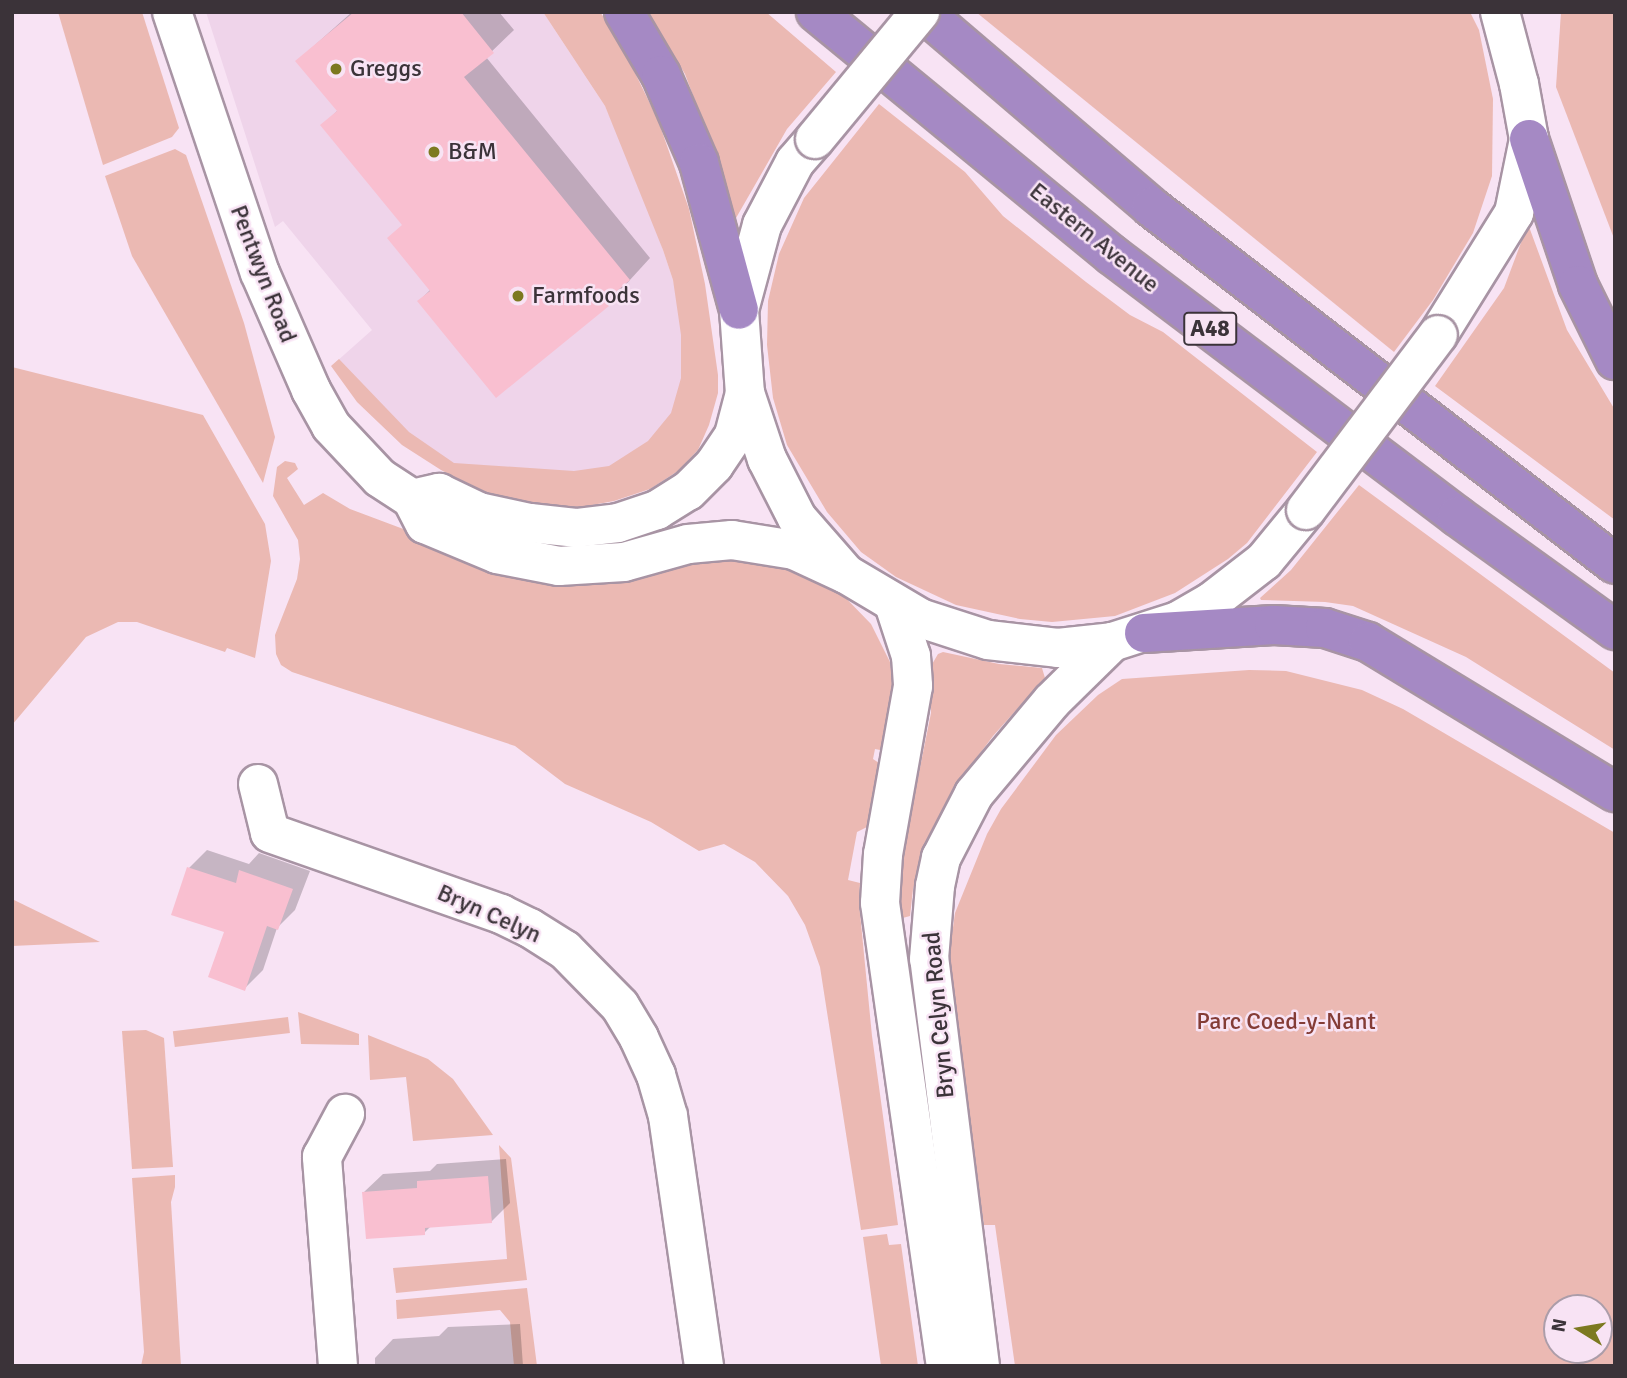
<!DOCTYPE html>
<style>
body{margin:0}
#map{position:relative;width:1627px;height:1378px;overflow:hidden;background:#f8e3f4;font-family:Signika,sans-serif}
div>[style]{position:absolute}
.built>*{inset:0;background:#efd4ea}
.green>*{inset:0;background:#ebb9b3;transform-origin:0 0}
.shadow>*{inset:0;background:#0003}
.building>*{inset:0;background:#f9bfd0}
.roads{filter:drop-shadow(2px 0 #a894a4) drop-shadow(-2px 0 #a894a4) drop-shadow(0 2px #a894a4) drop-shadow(0 -2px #a894a4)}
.street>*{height:38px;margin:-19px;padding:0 19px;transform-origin:19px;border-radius:19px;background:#fff}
.secondary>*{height:38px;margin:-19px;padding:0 19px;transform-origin:19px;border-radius:19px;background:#fff}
.highway>*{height:38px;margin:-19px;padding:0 19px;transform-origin:19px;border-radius:19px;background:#a589c4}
.bridges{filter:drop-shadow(2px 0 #a894a4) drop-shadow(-2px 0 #a894a4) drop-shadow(0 2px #a894a4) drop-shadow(0 -2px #a894a4)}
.secondary-bridge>*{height:38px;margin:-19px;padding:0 19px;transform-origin:19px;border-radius:19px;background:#fff}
.dots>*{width:19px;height:19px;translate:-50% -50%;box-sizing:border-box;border:4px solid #f8e3f4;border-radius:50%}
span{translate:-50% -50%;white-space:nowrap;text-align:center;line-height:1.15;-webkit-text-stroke:5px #f8e3f4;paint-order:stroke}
.shield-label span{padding:2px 5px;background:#f8e3f4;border:2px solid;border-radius:5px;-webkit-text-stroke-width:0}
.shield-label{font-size:23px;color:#3b3339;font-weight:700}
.poi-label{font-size:24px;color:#3b3339}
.left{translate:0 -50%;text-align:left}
.street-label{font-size:24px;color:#3b3339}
.park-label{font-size:24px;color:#843c36}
.frame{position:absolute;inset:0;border:14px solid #3b3339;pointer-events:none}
.north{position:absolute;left:1543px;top:1294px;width:70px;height:70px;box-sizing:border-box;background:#f8e3f4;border:2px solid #ac9da9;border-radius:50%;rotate:281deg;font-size:19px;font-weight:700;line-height:28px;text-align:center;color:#3b3339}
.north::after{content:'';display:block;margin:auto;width:24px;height:32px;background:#7c7920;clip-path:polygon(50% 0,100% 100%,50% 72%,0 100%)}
</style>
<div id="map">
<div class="built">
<div style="clip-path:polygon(206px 12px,543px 12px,605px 106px,646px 199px,673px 280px,702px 389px,611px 487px,455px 467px,408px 434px,336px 362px,372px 330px,283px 221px,275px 227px)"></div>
</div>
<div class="green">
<div style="clip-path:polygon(58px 12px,142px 12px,179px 128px,172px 137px,103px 165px)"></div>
<div style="clip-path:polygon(543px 12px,600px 12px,616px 34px,658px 120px,689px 209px,705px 284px,718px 375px,718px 393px,709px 425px,698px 450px,678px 471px,650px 489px,614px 501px,576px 508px,524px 503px,479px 490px,441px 470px,402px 445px,357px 402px,331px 366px,339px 359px,409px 432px,454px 463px,574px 471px,609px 466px,648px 441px,671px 413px,681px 378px,681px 335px,673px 280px,663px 250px,605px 106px)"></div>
<div style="clip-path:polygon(647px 12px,766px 12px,836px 72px,787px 129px,732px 225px,717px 160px,685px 74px)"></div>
<div style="clip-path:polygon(976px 12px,1470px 12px,1479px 30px,1493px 99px,1492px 176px,1473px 233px,1433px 300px,1394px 352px)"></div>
<div style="clip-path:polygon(1561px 12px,1615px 12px,1615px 241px,1556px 87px)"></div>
<div style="clip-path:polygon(879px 104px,965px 172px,1003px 216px,1086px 282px,1130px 315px,1163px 332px,1317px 452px,1247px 543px,1228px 559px,1175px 593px,1115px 616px,1052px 622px,1020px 619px,956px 605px,896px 577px,861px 552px,827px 512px,787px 445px,773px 398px,767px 345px,768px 301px,779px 254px,804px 198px)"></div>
<div style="clip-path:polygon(175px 149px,186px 155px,244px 323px,275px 437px,263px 483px,132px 256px,105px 176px)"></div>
<div style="clip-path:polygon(1528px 224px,1567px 330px,1615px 410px,1615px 520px,1435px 386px,1504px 288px)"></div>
<div style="clip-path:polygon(12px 367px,203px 415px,265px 524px,271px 561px,255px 658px,227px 648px,225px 652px,137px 622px,118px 622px,86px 637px,12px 725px)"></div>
<div style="clip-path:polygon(285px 461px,295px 463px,298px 469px,287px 478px,304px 505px,323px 493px,350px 509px,422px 536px,453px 552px,774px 559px,837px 589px,871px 624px,890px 662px,894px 696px,885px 751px,875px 749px,873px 759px,882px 765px,871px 825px,857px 832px,848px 880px,860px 883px,859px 903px,872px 1036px,898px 1225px,861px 1230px,820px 967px,805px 925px,788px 896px,755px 862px,724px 844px,699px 851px,651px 822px,565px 784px,515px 746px,292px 672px,281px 665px,276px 654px,275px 635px,297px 579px,300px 559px,298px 540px,273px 496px,277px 467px)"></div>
<div style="clip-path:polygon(1359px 485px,1615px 673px,1615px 750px,1466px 657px,1353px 606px,1325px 602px,1261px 600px,1260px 598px,1291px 570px)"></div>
<div style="clip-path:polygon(943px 652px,999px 664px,1042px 668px,1045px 678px,993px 736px,954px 788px,928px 840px,913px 889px,910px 916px,899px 919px,901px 862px,931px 713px,931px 666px,938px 654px)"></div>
<div style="clip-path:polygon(evenodd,1249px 670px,1286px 671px,1362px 690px,1403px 709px,1615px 833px,1615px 1366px,1015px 1366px,995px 1225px,984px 1225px,955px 1034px,949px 956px,955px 913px,987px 834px,1001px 809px,1056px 735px,1098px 695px,1122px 679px,1249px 670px,1557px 1308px,1599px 1308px,1599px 1350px,1557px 1350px,1557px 1308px)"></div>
<div style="clip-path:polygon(12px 899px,100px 942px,12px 946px)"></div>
<div style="clip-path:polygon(298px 1012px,359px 1034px,359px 1045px,301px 1044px)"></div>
<div style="left:288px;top:1017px;width:16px;height:116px;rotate:83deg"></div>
<div style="clip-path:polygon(146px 1030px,164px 1038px,173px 1167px,132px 1169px,122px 1031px)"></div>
<div style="clip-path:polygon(368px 1035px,428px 1059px,453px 1079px,493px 1135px,413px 1141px,406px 1077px,370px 1080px)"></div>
<div style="clip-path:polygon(499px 1145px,511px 1158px,527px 1280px,396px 1293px,393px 1268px,507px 1259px)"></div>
<div style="clip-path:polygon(175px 1175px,175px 1187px,171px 1202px,181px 1366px,141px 1366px,144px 1352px,132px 1178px)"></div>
<div style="clip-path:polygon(887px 1234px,889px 1245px,901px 1244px,918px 1366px,881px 1366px,863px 1237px)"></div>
<div style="clip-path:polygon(527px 1288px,537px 1366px,514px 1366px,510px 1322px,500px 1310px,397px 1319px,396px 1300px)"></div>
</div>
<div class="shadow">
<div style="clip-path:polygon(352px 12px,499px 12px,514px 30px,486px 57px,650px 258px,608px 304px,497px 396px,419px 301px,431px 289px,404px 224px,323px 125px,338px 110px,297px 61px)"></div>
<div style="clip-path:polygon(207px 850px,249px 864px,259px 853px,310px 871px,295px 910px,277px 928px,263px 970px,244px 989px,226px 931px,189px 868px)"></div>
<div style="clip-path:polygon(506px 1159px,510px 1203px,491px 1222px,431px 1226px,424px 1233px,364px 1192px,383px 1174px,430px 1171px,437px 1164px)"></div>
<div style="clip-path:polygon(520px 1324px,523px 1366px,375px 1366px,375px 1358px,393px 1339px,439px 1336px,448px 1327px)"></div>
</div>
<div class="building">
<div style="clip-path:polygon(354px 12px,461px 12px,494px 53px,464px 77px,630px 280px,605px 301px,609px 306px,496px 398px,417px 301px,430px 291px,387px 238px,402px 225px,320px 125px,337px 111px,295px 61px)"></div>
<div style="clip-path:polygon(187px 867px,236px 883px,239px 870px,293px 889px,278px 930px,267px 926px,245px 991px,208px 977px,224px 932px,171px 915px)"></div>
<div style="clip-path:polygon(488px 1176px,492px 1223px,425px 1228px,425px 1235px,366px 1239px,362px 1192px,417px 1188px,417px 1181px)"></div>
</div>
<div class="roads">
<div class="street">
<div style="left:258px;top:784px;width:50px;rotate:76.2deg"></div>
<div style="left:270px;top:833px;width:245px;rotate:19.3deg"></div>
<div style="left:501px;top:914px;width:32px;rotate:26deg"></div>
<div style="left:530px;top:928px;width:41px;rotate:32.2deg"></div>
<div style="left:565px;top:950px;width:78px;rotate:45.5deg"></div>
<div style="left:620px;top:1006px;width:37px;rotate:59deg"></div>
<div style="left:639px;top:1038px;width:41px;rotate:65.3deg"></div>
<div style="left:656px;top:1075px;width:43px;rotate:73.7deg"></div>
<div style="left:668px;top:1116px;width:253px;rotate:81.8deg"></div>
<div style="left:338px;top:1366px;width:210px;rotate:-94.4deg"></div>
<div style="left:322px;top:1157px;width:49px;rotate:-61.9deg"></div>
</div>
<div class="secondary">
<div style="left:172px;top:12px;width:275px;rotate:71.4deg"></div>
<div style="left:260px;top:273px;width:128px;rotate:66.4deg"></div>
<div style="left:311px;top:390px;width:41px;rotate:60.9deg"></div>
<div style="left:331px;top:426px;width:71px;rotate:46.7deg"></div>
<div style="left:380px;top:478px;width:38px;rotate:33deg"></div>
<div style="left:412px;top:499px;width:28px;rotate:63deg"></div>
<div style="left:425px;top:524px;width:78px;rotate:22.6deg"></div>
<div style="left:497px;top:554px;width:63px;rotate:11deg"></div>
<div style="left:559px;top:566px;width:65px;rotate:-3.5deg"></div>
<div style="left:624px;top:562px;width:66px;rotate:-15.7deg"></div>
<div style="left:688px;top:544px;width:44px;rotate:-5.2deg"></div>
<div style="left:732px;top:540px;width:63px;rotate:9.2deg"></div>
<div style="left:794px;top:550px;width:57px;rotate:24.8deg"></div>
<div style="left:815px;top:139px;width:30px;rotate:131deg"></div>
<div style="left:795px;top:162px;width:71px;rotate:117.6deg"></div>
<div style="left:762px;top:225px;width:88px;rotate:105.1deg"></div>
<div style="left:739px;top:310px;width:83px;rotate:85.9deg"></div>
<div style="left:745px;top:393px;width:70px;rotate:71.6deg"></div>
<div style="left:767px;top:459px;width:66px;rotate:63deg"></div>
<div style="left:797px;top:518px;width:74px;rotate:48.8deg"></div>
<div style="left:846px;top:574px;width:86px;rotate:30.7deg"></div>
<div style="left:920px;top:618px;width:71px;rotate:17.9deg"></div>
<div style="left:988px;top:640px;width:70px;rotate:6.5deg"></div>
<div style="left:1058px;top:648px;width:54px;rotate:-6.3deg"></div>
<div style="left:1112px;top:642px;width:69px;rotate:-17.7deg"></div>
<div style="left:1178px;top:621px;width:38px;rotate:-30deg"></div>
<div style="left:1211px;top:602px;width:67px;rotate:-37.7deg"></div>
<div style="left:1264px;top:561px;width:66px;rotate:-50.5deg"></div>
<div style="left:1438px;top:335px;width:144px;rotate:-58.1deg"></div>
<div style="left:1514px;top:213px;width:76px;rotate:-78.5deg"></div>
<div style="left:1529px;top:139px;width:56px;rotate:-100.3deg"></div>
<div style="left:1519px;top:84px;width:74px;rotate:-104.8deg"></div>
<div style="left:412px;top:499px;width:28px;rotate:-13deg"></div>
<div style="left:439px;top:493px;width:44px;rotate:25.4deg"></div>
<div style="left:479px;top:512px;width:52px;rotate:12.2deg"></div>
<div style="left:530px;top:523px;width:46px;rotate:6.2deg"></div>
<div style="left:576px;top:528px;width:42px;rotate:-6.8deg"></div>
<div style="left:618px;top:523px;width:41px;rotate:-18.4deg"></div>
<div style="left:657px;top:510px;width:36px;rotate:-32deg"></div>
<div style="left:688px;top:491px;width:37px;rotate:-45deg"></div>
<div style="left:714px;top:465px;width:36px;rotate:-56deg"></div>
<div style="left:734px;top:435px;width:43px;rotate:-75.3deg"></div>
<div style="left:894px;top:604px;width:55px;rotate:71.9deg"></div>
<div style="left:911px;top:656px;width:30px;rotate:86deg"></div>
<div style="left:913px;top:686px;width:171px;rotate:100.1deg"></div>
<div style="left:883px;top:854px;width:49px;rotate:93.5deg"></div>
<div style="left:880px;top:903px;width:468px;rotate:81.9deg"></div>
<div style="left:980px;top:1366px;width:410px;rotate:-97.1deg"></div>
<div style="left:929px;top:959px;width:73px;rotate:-85.3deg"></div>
<div style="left:935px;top:886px;width:29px;rotate:-78deg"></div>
<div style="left:941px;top:858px;width:72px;rotate:-62.7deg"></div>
<div style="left:974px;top:794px;width:121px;rotate:-50deg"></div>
<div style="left:1052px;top:701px;width:84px;rotate:-44.5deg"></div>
</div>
<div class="highway">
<div style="left:624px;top:12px;width:73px;rotate:59.6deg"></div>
<div style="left:661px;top:75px;width:96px;rotate:66.6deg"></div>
<div style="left:699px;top:163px;width:152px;rotate:74.8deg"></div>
<div style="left:816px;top:12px;width:383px;rotate:39.4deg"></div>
<div style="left:1112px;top:255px;width:433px;rotate:37.1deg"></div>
<div style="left:1457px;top:516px;width:195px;rotate:35.8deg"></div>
<div style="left:923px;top:12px;width:300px;rotate:40.5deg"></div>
<div style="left:1151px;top:207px;width:585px;rotate:37.57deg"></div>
<div style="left:1529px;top:139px;width:154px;rotate:71.4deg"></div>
<div style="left:1578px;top:285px;width:84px;rotate:63.7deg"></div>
<div style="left:1144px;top:633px;width:130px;rotate:-3.5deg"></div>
<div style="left:1274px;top:625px;width:51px;rotate:3.4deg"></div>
<div style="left:1325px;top:628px;width:45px;rotate:18deg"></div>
<div style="left:1368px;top:642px;width:289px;rotate:31.3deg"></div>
</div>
</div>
<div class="bridges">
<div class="secondary-bridge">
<div style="left:815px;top:139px;width:165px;rotate:-50.4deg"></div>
<div style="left:1306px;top:510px;width:219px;rotate:-53deg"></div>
</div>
</div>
<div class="dots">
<div style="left:336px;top:69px;background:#7c7920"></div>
<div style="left:434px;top:152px;background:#7c7920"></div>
<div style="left:518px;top:296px;background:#7c7920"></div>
</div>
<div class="shield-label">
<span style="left:1210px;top:329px">A48</span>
</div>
<div class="poi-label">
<span class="left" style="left:350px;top:69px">Greggs</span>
<span class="left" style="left:448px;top:152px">B&amp;M</span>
<span class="left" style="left:532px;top:296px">Farmfoods</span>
</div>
<div class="street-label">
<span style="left:1094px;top:238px;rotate:39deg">Eastern Avenue</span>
<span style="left:263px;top:274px;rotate:69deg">Pentwyn Road</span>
<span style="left:489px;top:914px;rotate:24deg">Bryn Celyn</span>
<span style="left:939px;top:1015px;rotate:-95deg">Bryn Celyn Road</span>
</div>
<div class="park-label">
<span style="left:1286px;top:1022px">Parc Coed-y-Nant</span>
</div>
<div class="frame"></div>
<div class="north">N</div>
</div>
